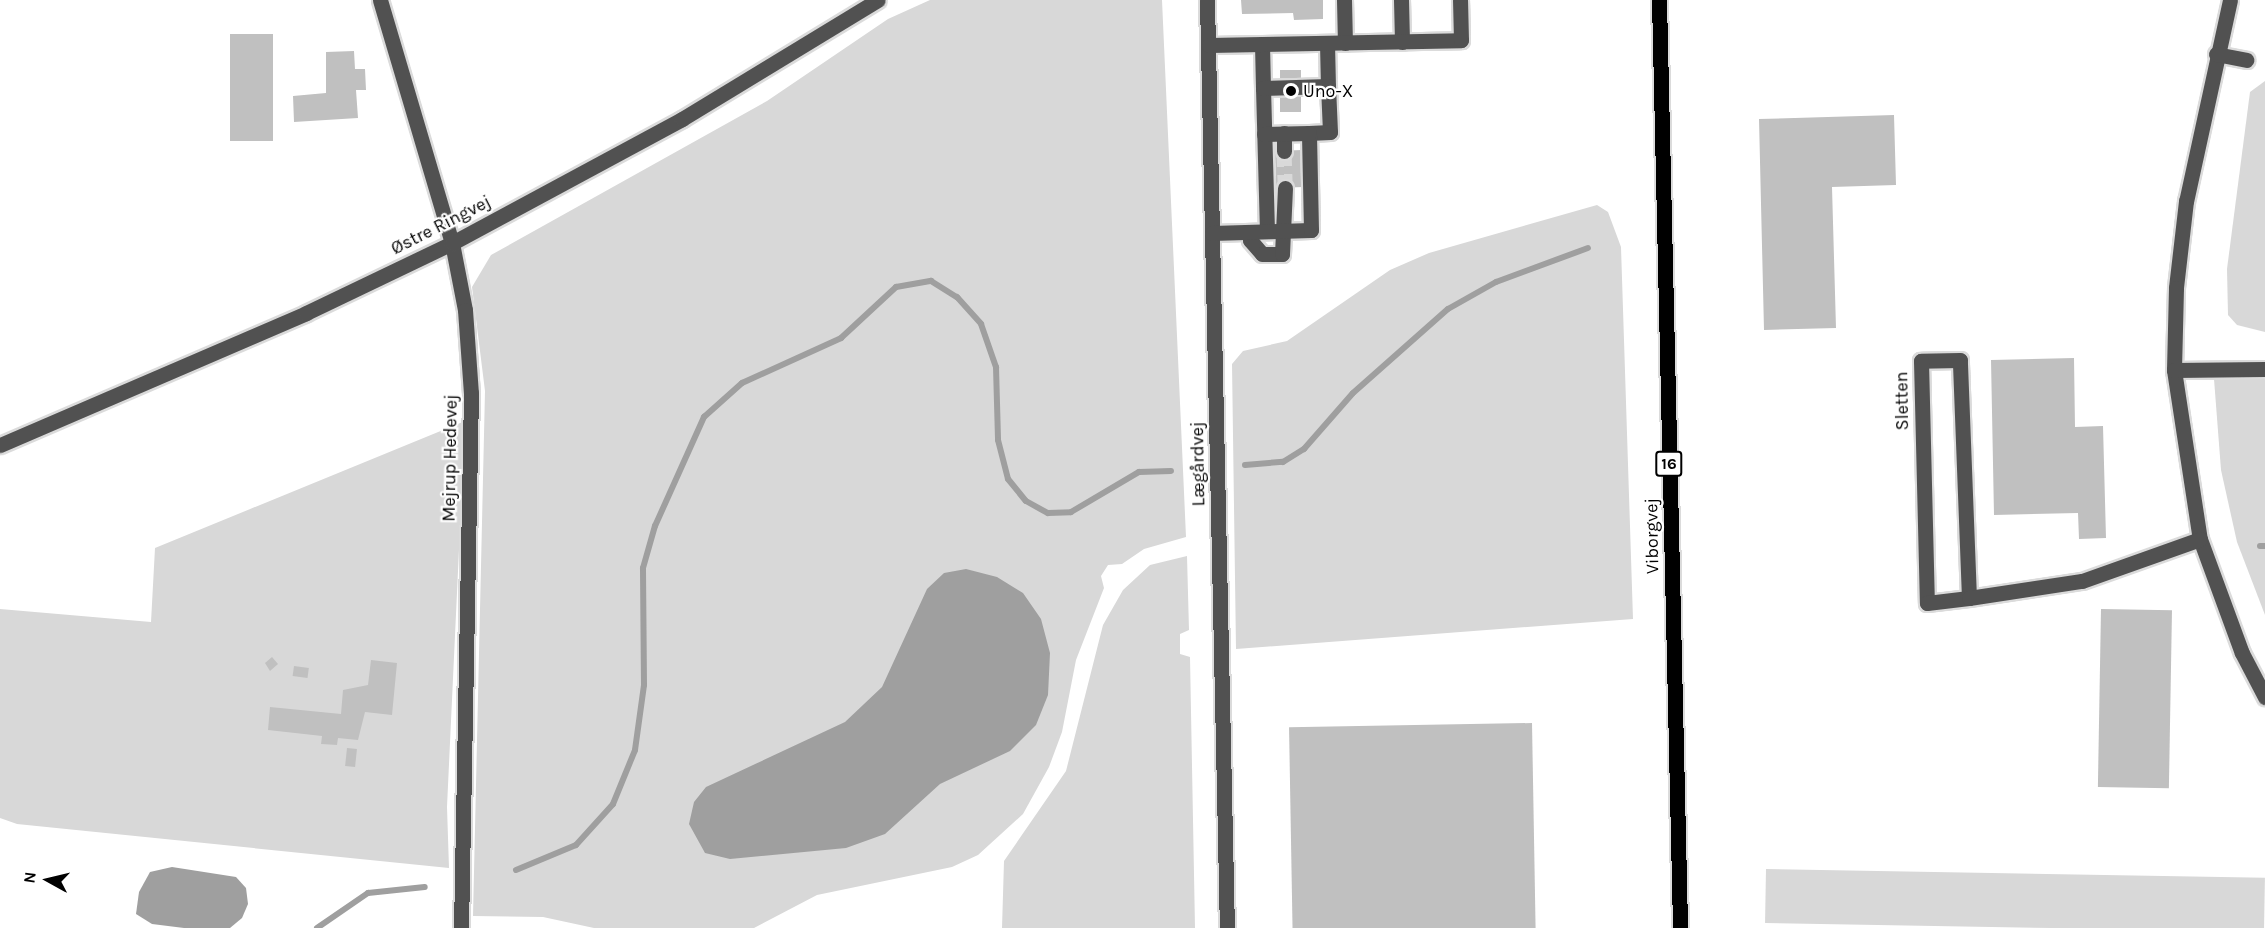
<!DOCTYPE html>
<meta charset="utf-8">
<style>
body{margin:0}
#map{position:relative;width:2265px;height:928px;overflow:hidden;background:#fff;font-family:Karla,sans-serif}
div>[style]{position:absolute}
.green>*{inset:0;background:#d8d8d8;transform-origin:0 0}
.water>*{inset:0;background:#9f9f9f}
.stream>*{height:6px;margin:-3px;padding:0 3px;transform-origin:3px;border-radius:3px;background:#9f9f9f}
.building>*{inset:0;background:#c0c0c0;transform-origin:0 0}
.minor-tunnel>*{height:15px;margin-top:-7.5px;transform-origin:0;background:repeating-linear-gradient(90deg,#d9d9d9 0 15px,transparent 0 23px)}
.roads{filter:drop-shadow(2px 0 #dbdbdb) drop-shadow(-2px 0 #dbdbdb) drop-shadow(0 2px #dbdbdb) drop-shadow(0 -2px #dbdbdb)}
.minor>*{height:15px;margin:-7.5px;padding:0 7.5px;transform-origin:7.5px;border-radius:7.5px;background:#515151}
.major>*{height:15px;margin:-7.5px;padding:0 7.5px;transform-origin:7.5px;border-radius:7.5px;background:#000}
.dots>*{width:16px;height:16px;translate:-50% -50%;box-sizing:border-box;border:3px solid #fff;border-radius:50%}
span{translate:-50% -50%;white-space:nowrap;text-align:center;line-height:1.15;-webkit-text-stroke:4.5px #fff;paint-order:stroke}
.shield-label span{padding:2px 4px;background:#fff;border:2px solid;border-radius:4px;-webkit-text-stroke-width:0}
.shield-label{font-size:16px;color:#000;font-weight:700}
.poi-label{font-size:18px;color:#000}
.left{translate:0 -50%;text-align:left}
.street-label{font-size:18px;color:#000}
.north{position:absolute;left:18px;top:850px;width:60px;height:60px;-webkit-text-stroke:4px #fff;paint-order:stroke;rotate:278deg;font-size:16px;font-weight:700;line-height:24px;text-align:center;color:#000}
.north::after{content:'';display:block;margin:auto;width:21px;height:27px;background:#000;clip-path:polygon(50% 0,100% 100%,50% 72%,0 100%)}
</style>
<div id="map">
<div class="green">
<div style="clip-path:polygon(930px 0,1162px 0,1186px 537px,1144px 549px,1122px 564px,1108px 565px,1101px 576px,1104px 588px,1076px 660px,1062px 732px,1049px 767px,1023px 814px,978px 855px,952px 867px,817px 895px,754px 928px,594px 928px,543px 917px,473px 916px,485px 391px,472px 287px,491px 255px,767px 101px,888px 19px)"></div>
<div style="clip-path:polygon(2265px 81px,2265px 332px,2237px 325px,2228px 315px,2227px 269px,2250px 92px)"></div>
<div style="clip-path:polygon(1597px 205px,1608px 212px,1621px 247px,1633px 619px,1236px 649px,1232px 364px,1243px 351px,1287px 341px,1390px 270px,1429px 253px)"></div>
<div style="clip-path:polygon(2265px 377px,2265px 615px,2237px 542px,2221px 470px,2214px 379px)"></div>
<div style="clip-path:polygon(465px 421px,447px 807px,449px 868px,17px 824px,0 818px,0 609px,151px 622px,155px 548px)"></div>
<div style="clip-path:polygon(1187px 556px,1189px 630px,1180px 634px,1180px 654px,1190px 657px,1195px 928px,1002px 928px,1004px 861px,1066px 771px,1103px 625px,1123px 590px,1150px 565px)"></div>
<div style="left:1766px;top:869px;width:499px;height:54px;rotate:1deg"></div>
</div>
<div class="water">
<div style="clip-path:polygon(966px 569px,997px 577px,1023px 593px,1041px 619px,1050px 653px,1048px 695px,1036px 725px,1010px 751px,940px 784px,885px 834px,846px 848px,730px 859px,705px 853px,689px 824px,694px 802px,706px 787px,845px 722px,882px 687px,927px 589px,944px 573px)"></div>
<div style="clip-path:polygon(172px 867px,236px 877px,246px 888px,248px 904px,242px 918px,230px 928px,184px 928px,152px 924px,136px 914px,139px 892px,150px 872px)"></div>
</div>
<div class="stream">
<div style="left:1245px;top:465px;width:38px;rotate:-5deg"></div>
<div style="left:1283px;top:462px;width:25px;rotate:-32deg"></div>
<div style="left:1304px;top:449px;width:74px;rotate:-48.8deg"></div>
<div style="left:1353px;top:393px;width:127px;rotate:-41.5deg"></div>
<div style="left:1448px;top:309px;width:55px;rotate:-29.4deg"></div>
<div style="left:1496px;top:282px;width:98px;rotate:-20.3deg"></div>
<div style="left:2260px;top:546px;width:5px"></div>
<div style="left:516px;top:870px;width:65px;rotate:-22.6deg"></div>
<div style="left:576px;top:845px;width:55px;rotate:-47.9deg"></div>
<div style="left:613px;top:804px;width:58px;rotate:-67.8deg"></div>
<div style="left:635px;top:750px;width:66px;rotate:-82.1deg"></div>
<div style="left:644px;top:685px;width:117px;rotate:-90.5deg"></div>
<div style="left:643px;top:568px;width:44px;rotate:-74.1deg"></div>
<div style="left:655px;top:526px;width:120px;rotate:-65.8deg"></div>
<div style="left:704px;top:417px;width:51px;rotate:-41.8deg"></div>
<div style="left:742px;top:383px;width:109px;rotate:-24.4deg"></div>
<div style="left:841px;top:338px;width:75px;rotate:-42.8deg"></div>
<div style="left:896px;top:287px;width:36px;rotate:-10deg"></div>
<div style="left:931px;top:281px;width:31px;rotate:32deg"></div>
<div style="left:957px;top:297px;width:36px;rotate:48deg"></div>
<div style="left:981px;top:324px;width:46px;rotate:70.8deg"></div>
<div style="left:996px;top:367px;width:73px;rotate:88.4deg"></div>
<div style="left:998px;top:440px;width:40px;rotate:75.6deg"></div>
<div style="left:1008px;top:479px;width:28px;rotate:51deg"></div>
<div style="left:1026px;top:501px;width:25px;rotate:29deg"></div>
<div style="left:1048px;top:513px;width:23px;rotate:-2deg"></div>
<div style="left:1071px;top:512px;width:79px;rotate:-30.5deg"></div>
<div style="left:1139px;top:472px;width:32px;rotate:-2deg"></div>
<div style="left:317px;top:928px;width:62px;rotate:-34.5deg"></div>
<div style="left:368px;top:893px;width:57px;rotate:-6deg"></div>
</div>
<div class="building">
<div style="clip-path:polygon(1241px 0,1323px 0,1323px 19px,1294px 20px,1293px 13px,1242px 14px)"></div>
<div style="left:230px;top:34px;width:43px;height:107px"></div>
<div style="clip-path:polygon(354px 51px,355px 69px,365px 69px,366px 90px,356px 90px,358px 118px,294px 122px,293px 96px,326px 93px,326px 52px)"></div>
<div style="left:1280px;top:70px;width:21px;height:42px"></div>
<div style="clip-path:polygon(1894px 115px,1896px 185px,1832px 187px,1836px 328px,1764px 330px,1759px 119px)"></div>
<div style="left:1302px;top:150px;width:37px;height:27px;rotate:88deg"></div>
<div style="clip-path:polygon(2074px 358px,2075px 427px,2103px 426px,2106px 538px,2079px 539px,2078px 513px,1994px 515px,1991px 360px)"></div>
<div style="left:2101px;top:609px;width:71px;height:178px;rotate:1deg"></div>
<div style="clip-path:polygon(272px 657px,278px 664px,270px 671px,265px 663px)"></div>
<div style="clip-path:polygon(371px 660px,397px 663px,392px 715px,365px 712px,358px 740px,338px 738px,337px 745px,321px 744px,322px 736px,268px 730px,270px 707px,341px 714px,343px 690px,368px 685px)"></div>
<div style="left:294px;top:666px;width:15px;height:10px;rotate:8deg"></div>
<div style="left:1532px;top:723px;width:205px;height:243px;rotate:89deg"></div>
<div style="left:347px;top:748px;width:10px;height:18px;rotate:6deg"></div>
</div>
<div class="minor-tunnel">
<div style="left:1284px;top:151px;width:37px;rotate:88deg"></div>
</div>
<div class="roads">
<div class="minor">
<div style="left:380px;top:0;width:253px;rotate:73.5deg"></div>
<div style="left:452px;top:243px;width:68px;rotate:79deg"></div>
<div style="left:465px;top:310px;width:83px;rotate:85.9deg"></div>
<div style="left:471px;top:393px;width:535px;rotate:91.07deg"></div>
<div style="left:1207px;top:0;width:928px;rotate:88.77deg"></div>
<div style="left:1344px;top:0;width:43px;rotate:88.7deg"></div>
<div style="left:1401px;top:0;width:42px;rotate:88.6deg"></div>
<div style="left:2230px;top:0;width:206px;rotate:102.3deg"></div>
<div style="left:2186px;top:201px;width:88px;rotate:96.6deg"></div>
<div style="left:2176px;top:288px;width:82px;rotate:91.4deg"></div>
<div style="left:2174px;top:370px;width:171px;rotate:81.3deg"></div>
<div style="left:2200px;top:539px;width:121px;rotate:69.8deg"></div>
<div style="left:2242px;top:653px;width:50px;rotate:62.4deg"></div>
<div style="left:1327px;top:43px;width:43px;rotate:88.7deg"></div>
<div style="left:1262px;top:44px;width:44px;rotate:88.7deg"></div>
<div style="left:1209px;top:45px;width:252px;rotate:-1.1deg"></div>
<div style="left:1461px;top:40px;width:40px;rotate:-91.4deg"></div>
<div style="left:2216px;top:54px;width:31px;rotate:11deg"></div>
<div style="left:1284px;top:133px;width:18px;rotate:90deg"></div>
<div style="left:1267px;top:231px;width:143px;rotate:-91.6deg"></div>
<div style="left:1263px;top:88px;width:65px;rotate:-1.8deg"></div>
<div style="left:1328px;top:86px;width:46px;rotate:87.5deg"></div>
<div style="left:1330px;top:132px;width:21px;rotate:177deg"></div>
<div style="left:1250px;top:232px;width:8px;rotate:90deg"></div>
<div style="left:1250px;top:240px;width:18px;rotate:49deg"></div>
<div style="left:1262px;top:254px;width:20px"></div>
<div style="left:1282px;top:254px;width:66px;rotate:-87.4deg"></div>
<div style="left:1212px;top:233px;width:99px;rotate:-1.7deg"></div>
<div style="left:1311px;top:230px;width:97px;rotate:-91.2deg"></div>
<div style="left:1309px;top:133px;width:45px;rotate:178.7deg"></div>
<div style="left:2174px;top:370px;width:91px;rotate:-0.6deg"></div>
<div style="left:0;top:445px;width:333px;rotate:-23.3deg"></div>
<div style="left:306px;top:313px;width:162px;rotate:-25.6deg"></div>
<div style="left:452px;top:243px;width:261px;rotate:-28.3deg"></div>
<div style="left:682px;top:119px;width:229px;rotate:-31.3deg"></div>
<div style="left:1969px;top:598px;width:238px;rotate:-92.2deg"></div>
<div style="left:1960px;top:360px;width:39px;rotate:179deg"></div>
<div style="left:1921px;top:361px;width:242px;rotate:88.6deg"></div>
<div style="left:1927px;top:603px;width:42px;rotate:-6.8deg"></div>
<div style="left:1969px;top:598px;width:114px;rotate:-8.6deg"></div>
<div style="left:2082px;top:581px;width:125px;rotate:-19.6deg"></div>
</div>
<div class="major">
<div style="left:1659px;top:0;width:928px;rotate:88.7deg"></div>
</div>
</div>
<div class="dots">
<div style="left:1291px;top:91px;background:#000"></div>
</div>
<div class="shield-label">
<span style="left:1669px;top:464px">16</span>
</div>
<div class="poi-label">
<span class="left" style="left:1303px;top:91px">Uno-X</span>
</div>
<div class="street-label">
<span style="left:441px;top:225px;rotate:-27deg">Østre Ringvej</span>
<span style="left:1902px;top:401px;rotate:-91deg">Sletten</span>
<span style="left:450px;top:458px;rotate:-89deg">Mejrup Hedevej</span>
<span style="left:1198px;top:464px;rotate:-91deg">Lægårdvej</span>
<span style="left:1652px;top:536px;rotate:-91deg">Viborgvej</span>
</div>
<div class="north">N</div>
</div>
